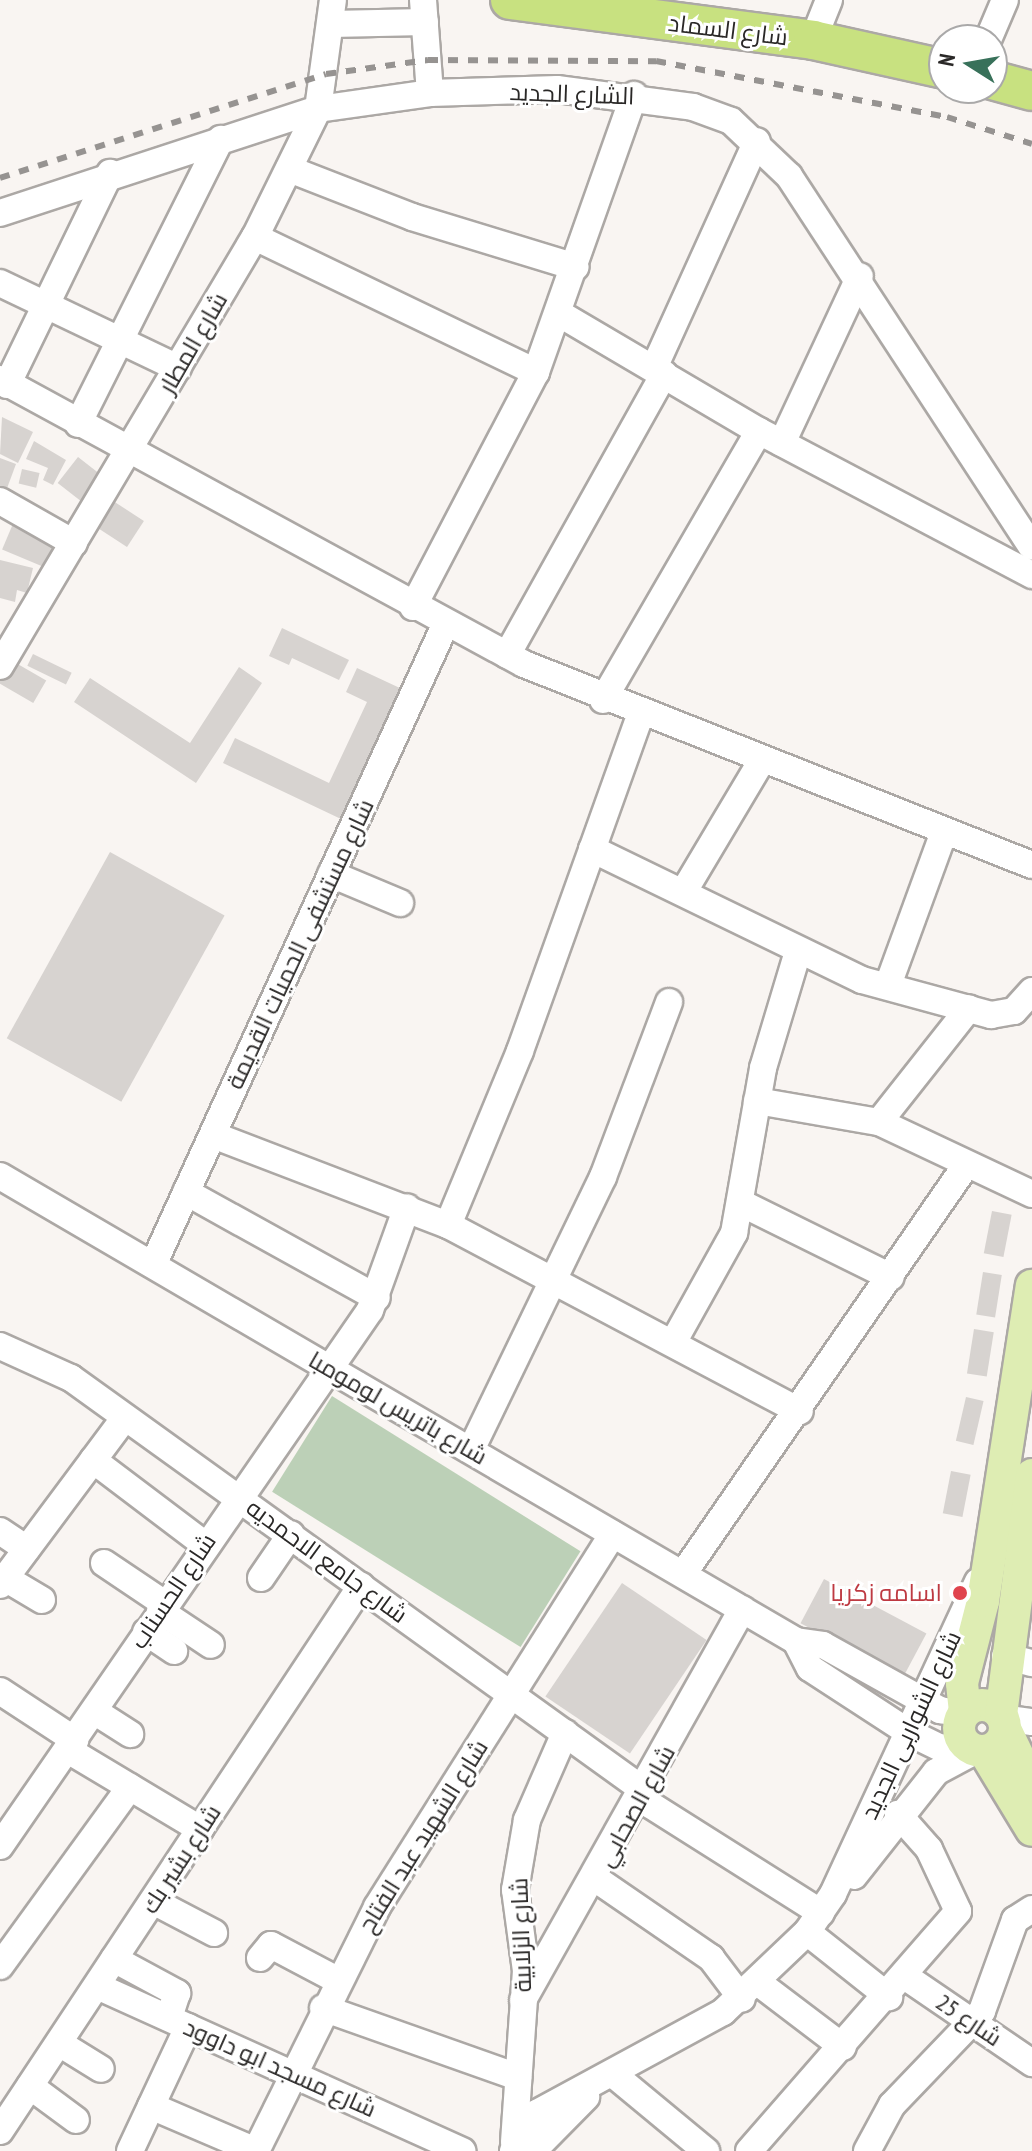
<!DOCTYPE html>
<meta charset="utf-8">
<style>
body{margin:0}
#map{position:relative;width:1032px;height:2151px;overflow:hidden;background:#f9f5f2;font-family:"PT Sans Narrow",Cairo,sans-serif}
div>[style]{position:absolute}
.green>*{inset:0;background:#bcd0b7;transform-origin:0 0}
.building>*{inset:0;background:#d7d3d0;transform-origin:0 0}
.roads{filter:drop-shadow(2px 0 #aca8a5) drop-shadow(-2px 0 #aca8a5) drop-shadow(0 2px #aca8a5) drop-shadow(0 -2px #aca8a5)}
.minor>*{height:26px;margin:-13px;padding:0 13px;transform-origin:13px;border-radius:13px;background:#fff}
.major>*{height:32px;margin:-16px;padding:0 16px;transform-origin:16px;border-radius:16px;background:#deedb3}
.major>.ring{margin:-16px;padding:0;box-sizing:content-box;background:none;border:32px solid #deedb3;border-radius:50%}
.highway>*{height:38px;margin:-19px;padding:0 19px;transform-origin:19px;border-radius:19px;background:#c8e180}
.rail>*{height:6px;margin-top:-3px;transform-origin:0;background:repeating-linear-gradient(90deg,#969391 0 10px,transparent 0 20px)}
.dots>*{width:22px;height:22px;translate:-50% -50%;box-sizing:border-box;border:4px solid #fff;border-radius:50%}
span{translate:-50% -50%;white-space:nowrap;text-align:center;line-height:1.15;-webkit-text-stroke:6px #fff;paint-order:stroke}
.street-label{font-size:24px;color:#2a2827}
.health-label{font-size:24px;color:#be3a42}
.right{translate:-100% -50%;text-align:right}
.north{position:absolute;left:928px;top:24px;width:80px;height:80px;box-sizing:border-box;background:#fff;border:2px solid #aaa9a9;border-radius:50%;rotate:281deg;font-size:22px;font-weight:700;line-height:32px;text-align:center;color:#2a2827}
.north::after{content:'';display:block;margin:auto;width:28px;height:36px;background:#38715a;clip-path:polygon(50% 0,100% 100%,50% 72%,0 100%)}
</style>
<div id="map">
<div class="green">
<div style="left:332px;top:1396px;width:293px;height:113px;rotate:32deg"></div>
</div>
<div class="building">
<div style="clip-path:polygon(2px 417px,33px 432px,18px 463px,0 454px)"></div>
<div style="clip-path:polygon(34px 441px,66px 460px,53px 485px,43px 480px,48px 468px,26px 459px)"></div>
<div style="left:78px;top:457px;width:33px;height:33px;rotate:38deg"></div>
<div style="clip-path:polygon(0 458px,16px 464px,6px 491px,0 489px)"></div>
<div style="left:22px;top:469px;width:18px;height:15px;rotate:13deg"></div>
<div style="left:107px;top:497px;width:44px;height:31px;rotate:33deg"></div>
<div style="left:15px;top:519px;width:46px;height:33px;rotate:23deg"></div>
<div style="clip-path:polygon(0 560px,33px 568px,27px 593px,17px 590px,15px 602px,0 598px)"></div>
<div style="clip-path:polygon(282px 628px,349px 660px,339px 680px,292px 658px,289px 665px,269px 656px)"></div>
<div style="left:33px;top:654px;width:43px;height:13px;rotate:26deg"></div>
<div style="left:9px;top:659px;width:43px;height:26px;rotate:30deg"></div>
<div style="clip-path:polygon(239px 667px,262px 683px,196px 783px,74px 702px,90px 678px,190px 743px)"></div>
<div style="clip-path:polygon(357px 668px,402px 689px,341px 819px,223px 763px,235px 738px,329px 783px,367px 702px,346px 692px)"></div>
<div style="left:110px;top:852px;width:131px;height:213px;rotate:29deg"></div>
<div style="left:992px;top:1211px;width:20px;height:43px;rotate:11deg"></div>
<div style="left:983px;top:1272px;width:19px;height:43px;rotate:9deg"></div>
<div style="left:974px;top:1329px;width:20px;height:45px;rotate:9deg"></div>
<div style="left:966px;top:1397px;width:18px;height:45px;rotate:13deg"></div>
<div style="left:951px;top:1471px;width:20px;height:43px;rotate:11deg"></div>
<div style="left:824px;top:1579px;width:116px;height:50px;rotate:28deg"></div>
<div style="left:622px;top:1583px;width:102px;height:137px;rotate:34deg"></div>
</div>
<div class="roads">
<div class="minor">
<div style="left:423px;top:0;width:93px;rotate:85.7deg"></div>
<div style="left:331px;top:24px;width:94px;rotate:-1.2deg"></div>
<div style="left:813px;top:40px;width:43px;rotate:-68.2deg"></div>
<div style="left:988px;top:40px;width:43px;rotate:-67deg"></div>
<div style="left:289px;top:169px;width:132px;rotate:21.3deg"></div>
<div style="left:412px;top:217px;width:171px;rotate:17deg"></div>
<div style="left:0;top:213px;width:335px;rotate:-18.1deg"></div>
<div style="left:318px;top:109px;width:113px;rotate:-8.1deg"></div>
<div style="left:430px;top:93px;width:127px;rotate:-1.8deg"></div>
<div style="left:557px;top:89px;width:137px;rotate:7.5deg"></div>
<div style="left:693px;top:107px;width:40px;rotate:20.2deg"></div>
<div style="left:731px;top:121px;width:80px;rotate:43.5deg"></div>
<div style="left:789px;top:176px;width:443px;rotate:56.8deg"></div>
<div style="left:255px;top:237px;width:312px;rotate:25.7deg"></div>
<div style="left:0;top:283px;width:197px;rotate:25.5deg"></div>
<div style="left:560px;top:314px;width:231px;rotate:30.5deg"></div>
<div style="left:759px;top:431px;width:309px;rotate:27.8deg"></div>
<div style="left:654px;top:368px;width:249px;rotate:-65.6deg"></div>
<div style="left:0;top:379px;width:596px;rotate:28.54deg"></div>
<div style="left:524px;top:664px;width:546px;rotate:21.59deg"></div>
<div style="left:7px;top:385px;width:236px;rotate:-64.1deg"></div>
<div style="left:78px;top:424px;width:319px;rotate:-63.4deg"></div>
<div style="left:782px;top:443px;width:184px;rotate:-65deg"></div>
<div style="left:0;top:501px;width:85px;rotate:29.6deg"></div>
<div style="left:413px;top:607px;width:265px;rotate:-62.4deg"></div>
<div style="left:536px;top:372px;width:294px;rotate:-70.5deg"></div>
<div style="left:507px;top:655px;width:322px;rotate:-60.8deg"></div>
<div style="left:0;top:666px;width:499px;rotate:-59.3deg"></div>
<div style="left:255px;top:237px;width:143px;rotate:-63.8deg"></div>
<div style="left:318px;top:109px;width:110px;rotate:-82.2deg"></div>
<div style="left:603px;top:700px;width:311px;rotate:-59.9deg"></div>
<div style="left:592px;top:849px;width:300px;rotate:25.9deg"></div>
<div style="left:862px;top:980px;width:134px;rotate:15.2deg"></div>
<div style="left:991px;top:1015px;width:23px;rotate:-10deg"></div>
<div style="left:1014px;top:1011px;width:27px;rotate:-48deg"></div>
<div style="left:331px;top:874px;width:75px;rotate:22.8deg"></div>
<div style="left:684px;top:891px;width:150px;rotate:-59.2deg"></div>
<div style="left:888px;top:985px;width:160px;rotate:-69.9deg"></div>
<div style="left:757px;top:1101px;width:124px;rotate:9.8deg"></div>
<div style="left:879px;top:1122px;width:169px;rotate:25.2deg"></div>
<div style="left:879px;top:1122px;width:145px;rotate:-51.7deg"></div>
<div style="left:213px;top:1135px;width:252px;rotate:21deg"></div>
<div style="left:448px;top:1225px;width:398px;rotate:27.9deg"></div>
<div style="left:0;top:1176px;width:922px;rotate:30.29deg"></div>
<div style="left:796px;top:1641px;width:27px;rotate:8deg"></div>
<div style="left:823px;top:1645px;width:134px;rotate:29.1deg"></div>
<div style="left:940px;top:1710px;width:23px;rotate:10deg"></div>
<div style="left:186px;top:1192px;width:218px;rotate:29deg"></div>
<div style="left:741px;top:1203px;width:167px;rotate:26.3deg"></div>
<div style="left:448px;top:1225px;width:188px;rotate:-67.5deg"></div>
<div style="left:520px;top:1051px;width:357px;rotate:-70.3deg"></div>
<div style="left:153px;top:1265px;width:706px;rotate:-65.47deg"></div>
<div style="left:674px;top:1341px;width:124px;rotate:-60.9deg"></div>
<div style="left:734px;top:1233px;width:168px;rotate:-80deg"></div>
<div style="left:763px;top:1068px;width:122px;rotate:-73.3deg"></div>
<div style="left:0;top:1346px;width:78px;rotate:24.3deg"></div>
<div style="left:71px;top:1378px;width:707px;rotate:35.74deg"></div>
<div style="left:471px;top:1450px;width:303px;rotate:-64.2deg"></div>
<div style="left:603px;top:1177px;width:187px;rotate:-69.3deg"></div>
<div style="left:93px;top:1460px;width:139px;rotate:37.1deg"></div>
<div style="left:0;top:1531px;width:32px;rotate:34deg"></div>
<div style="left:104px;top:1563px;width:73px;rotate:33.9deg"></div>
<div style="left:683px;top:1574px;width:497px;rotate:-55.3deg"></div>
<div style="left:5px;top:1578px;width:43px;rotate:30.7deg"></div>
<div style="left:261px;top:1578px;width:53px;rotate:-55.7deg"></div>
<div style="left:0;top:1585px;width:209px;rotate:-53.3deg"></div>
<div style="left:160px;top:1611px;width:61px;rotate:33.7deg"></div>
<div style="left:146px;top:1632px;width:34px;rotate:34deg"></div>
<div style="left:796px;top:1641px;width:30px;rotate:63deg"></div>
<div style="left:810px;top:1668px;width:117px;rotate:33.1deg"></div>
<div style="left:908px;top:1732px;width:37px;rotate:26deg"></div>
<div style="left:941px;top:1748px;width:25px;rotate:-7deg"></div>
<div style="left:1005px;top:1656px;width:28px;rotate:15deg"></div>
<div style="left:0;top:1691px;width:90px;rotate:33.2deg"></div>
<div style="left:94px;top:1711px;width:43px;rotate:32.6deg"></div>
<div style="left:1003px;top:1718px;width:29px;rotate:8deg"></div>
<div style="left:68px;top:1750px;width:154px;rotate:30.9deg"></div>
<div style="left:641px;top:1799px;width:213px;rotate:32.3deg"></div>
<div style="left:0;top:1846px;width:651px;rotate:-55.38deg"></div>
<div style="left:370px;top:1310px;width:109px;rotate:-70.2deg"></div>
<div style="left:854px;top:1876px;width:132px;rotate:-51.7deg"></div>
<div style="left:936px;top:1772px;width:44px;rotate:-28.3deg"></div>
<div style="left:596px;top:1879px;width:140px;rotate:34.5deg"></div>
<div style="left:711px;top:1958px;width:51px;rotate:52.9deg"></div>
<div style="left:153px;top:1901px;width:69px;rotate:27.7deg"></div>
<div style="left:807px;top:1932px;width:105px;rotate:38.4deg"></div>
<div style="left:260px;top:1958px;width:17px;rotate:-50deg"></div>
<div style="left:271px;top:1945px;width:75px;rotate:27.9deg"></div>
<div style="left:114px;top:1959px;width:72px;rotate:28.4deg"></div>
<div style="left:177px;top:1993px;width:26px;rotate:108deg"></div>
<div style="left:0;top:1966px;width:221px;rotate:-54deg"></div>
<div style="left:906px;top:1977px;width:153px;rotate:34.3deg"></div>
<div style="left:760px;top:1984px;width:104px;rotate:37.2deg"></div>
<div style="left:97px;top:1986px;width:401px;rotate:24.3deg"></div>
<div style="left:523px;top:2000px;width:448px;rotate:-60.7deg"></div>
<div style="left:323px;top:2008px;width:207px;rotate:19.5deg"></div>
<div style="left:59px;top:2043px;width:49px;rotate:31.8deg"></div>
<div style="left:613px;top:2074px;width:121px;rotate:39.6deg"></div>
<div style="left:30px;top:2086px;width:57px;rotate:36.5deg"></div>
<div style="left:151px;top:2106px;width:114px;rotate:23.2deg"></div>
<div style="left:256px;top:2151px;width:272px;rotate:-63.6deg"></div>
<div style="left:377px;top:1907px;width:441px;rotate:-57.7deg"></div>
<div style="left:0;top:2131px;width:654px;rotate:-56.48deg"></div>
<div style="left:514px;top:2142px;width:171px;rotate:-86deg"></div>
<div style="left:526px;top:1971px;width:82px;rotate:-97.7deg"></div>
<div style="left:515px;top:1890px;width:71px;rotate:-80.3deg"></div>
<div style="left:527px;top:1820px;width:95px;rotate:-66.4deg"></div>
<div style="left:130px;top:2151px;width:137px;rotate:-64.9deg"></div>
<div style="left:513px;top:2151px;width:45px;rotate:-57.7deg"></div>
<div style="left:537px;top:2113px;width:212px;rotate:-28.5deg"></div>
<div style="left:723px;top:2012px;width:116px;rotate:-43.6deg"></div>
<div style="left:807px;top:1932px;width:46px;rotate:-55.6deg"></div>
<div style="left:833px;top:1894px;width:344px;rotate:-65.1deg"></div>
<div style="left:533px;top:2151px;width:76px;rotate:-45.5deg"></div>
<div style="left:749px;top:2151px;width:318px;rotate:-48.9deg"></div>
<div style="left:958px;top:1911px;width:68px;rotate:-115.1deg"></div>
<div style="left:929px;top:1849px;width:47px;rotate:-131.5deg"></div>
<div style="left:867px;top:2151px;width:52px;rotate:-61.5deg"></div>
<div style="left:892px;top:2105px;width:130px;rotate:-46.2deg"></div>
<div style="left:982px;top:2011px;width:97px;rotate:-70.1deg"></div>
<div style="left:1015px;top:1920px;width:20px;rotate:-33deg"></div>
</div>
<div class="major">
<div class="ring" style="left:959px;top:1705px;width:14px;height:14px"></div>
<div style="left:965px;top:1712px;width:29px;rotate:-96deg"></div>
<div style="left:962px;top:1683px;width:85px;rotate:-75.6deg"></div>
<div style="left:983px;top:1601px;width:319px;rotate:-81.2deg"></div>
<div style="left:1001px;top:1715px;width:242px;rotate:-82.6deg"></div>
<div style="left:1005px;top:1729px;width:62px;rotate:64.3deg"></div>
<div style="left:984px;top:1751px;width:92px;rotate:58.7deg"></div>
</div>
<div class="highway">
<div style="left:510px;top:0;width:306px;rotate:7.5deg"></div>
<div style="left:813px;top:40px;width:134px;rotate:12.5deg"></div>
<div style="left:992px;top:80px;width:41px;rotate:15.4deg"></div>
</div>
</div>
<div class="rail">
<div style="left:0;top:178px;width:342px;rotate:-17.7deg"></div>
<div style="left:326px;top:74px;width:103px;rotate:-7.8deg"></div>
<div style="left:428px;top:60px;width:228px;rotate:0.3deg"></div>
<div style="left:656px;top:61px;width:296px;rotate:10.9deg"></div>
<div style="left:947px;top:117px;width:89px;rotate:17.6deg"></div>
</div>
<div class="dots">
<div style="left:960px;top:1593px;background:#e0444e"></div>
</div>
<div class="street-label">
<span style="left:728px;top:30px;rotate:7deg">شارع السماد</span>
<span style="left:572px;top:94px;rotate:2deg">الشارع الجديد</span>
<span style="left:193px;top:343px;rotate:-60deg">شارع المطار</span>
<span style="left:300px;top:944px;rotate:-65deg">شارع مستشفى الحميات القديمة</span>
<span style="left:398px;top:1408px;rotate:30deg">شارع باتريس لومومبا</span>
<span style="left:327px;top:1561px;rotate:36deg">شارع جامع الاحمديه</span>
<span style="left:173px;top:1591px;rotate:-56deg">شارع الحسناب</span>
<span style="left:911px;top:1725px;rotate:-65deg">شارع الشواربى الجديد</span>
<span style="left:636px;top:1806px;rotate:-61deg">شارع الصحابي</span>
<span style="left:423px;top:1836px;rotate:-58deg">شارع الشهيد عبد الفتاح</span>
<span style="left:181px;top:1859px;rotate:-57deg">شارع بشير بك</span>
<span style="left:521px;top:1935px;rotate:-92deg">شارع الزلابية</span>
<span style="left:969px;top:2020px;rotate:34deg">شارع 25</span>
<span style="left:280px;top:2068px;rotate:24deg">شارع مسجد ابو داوود</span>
</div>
<div class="health-label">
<span class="right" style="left:942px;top:1593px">اسامه زكريا</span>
</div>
<div class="north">N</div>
</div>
